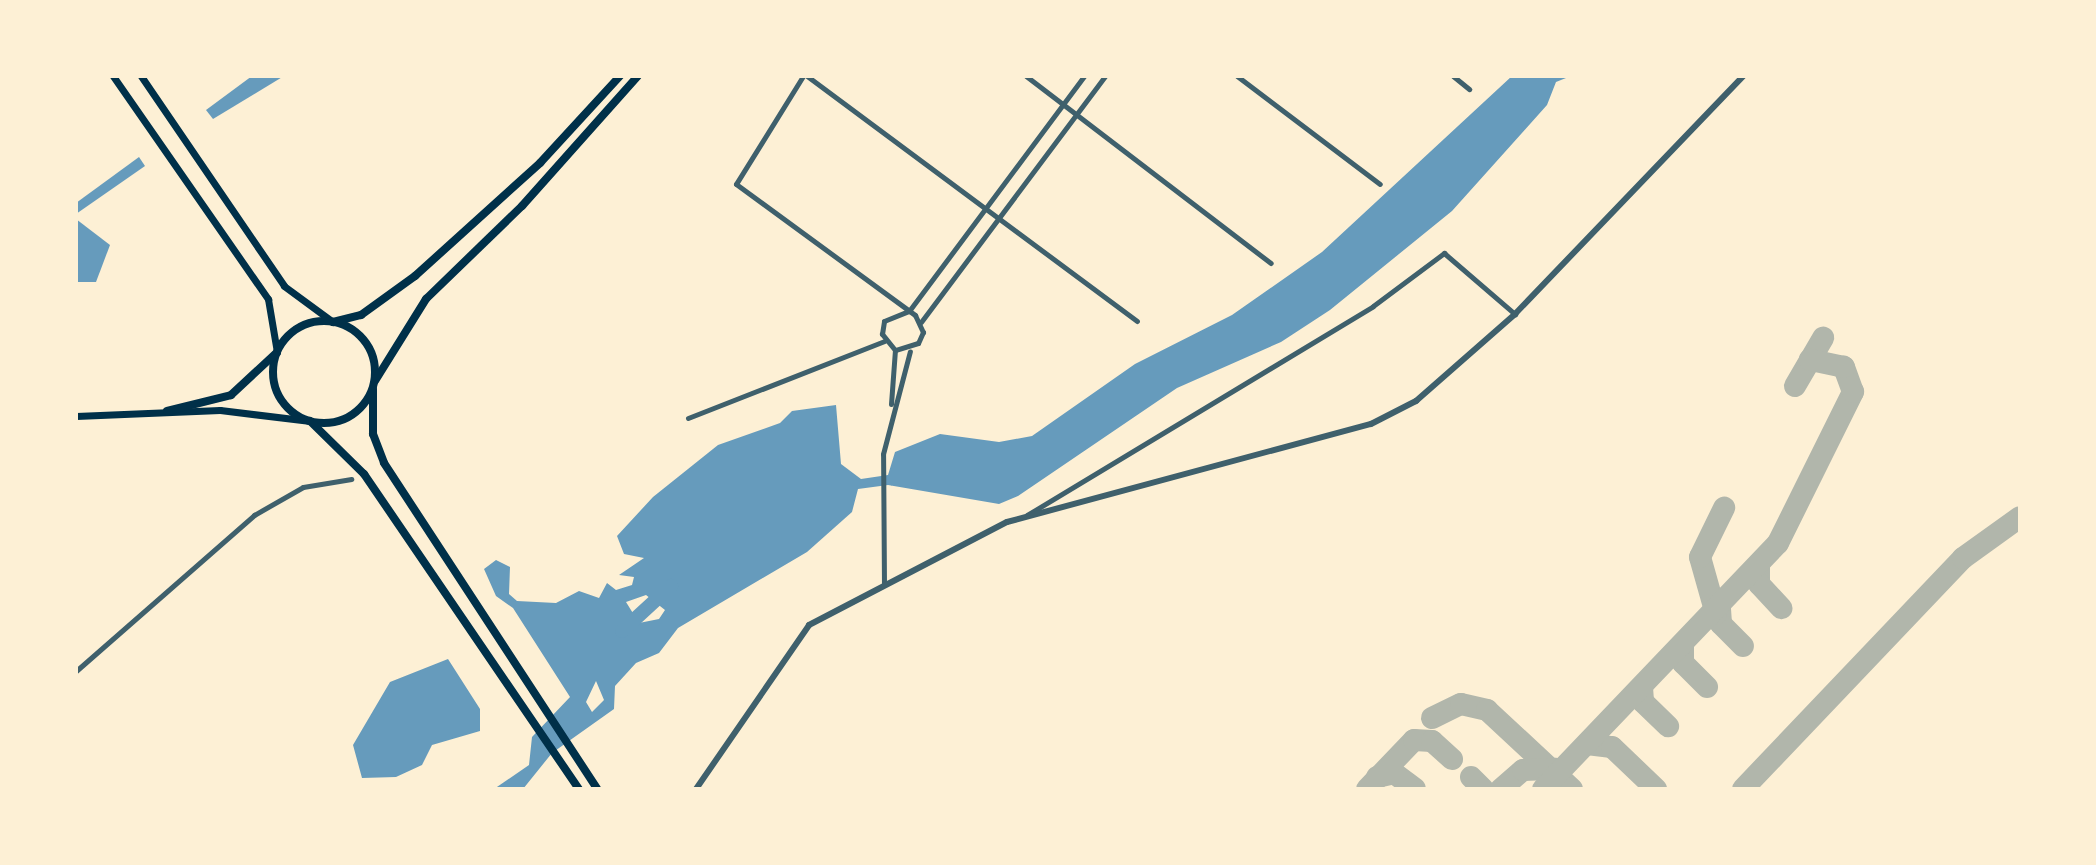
<!DOCTYPE html>
<style>
body{margin:0}
#map{position:relative;width:2096px;height:865px;overflow:hidden;background:#fdf0d5;font-family:"IBM Plex Sans",sans-serif}
div>[style]{position:absolute}
.water>*{inset:0;background:#669bbc}
.river>*{height:14px;margin:-7px;padding:0 7px;transform-origin:7px;border-radius:7px;background:#669bbc}
.taxiway>*{height:22px;margin:-11px;padding:0 11px;transform-origin:11px;border-radius:11px;background:#b1b6ab}
.minor>*{height:5px;margin:-2.5px;padding:0 2.5px;transform-origin:2.5px;border-radius:2.5px;background:#3f606c}
.tertiary>*{height:6px;margin:-3px;padding:0 3px;transform-origin:3px;border-radius:3px;background:#3f606c}
.primary>*{height:7px;margin:-3.5px;padding:0 3.5px;transform-origin:3.5px;border-radius:3.5px;background:#003049}
.trunk>*{height:8px;margin:-4px;padding:0 4px;transform-origin:4px;border-radius:4px;background:#003049}
.trunk>.ring{margin:-4px;padding:0;box-sizing:content-box;background:none;border:8px solid #003049;border-radius:50%}
span{translate:-50% -50%;white-space:nowrap;text-align:center;line-height:1.15;-webkit-text-stroke:6px #fdf0d5;paint-order:stroke}
.frame{position:absolute;inset:0;border:78px solid #fdf0d5;pointer-events:none}
</style>
<div id="map">
<div class="water">
<div style="clip-path:polygon(252px 76px,284px 76px,213px 119px,206px 110px)"></div>
<div style="clip-path:polygon(evenodd,1512px 76px,1571px 76px,1556px 82px,1547px 105px,1452px 211px,1330px 310px,1281px 342px,1177px 388px,1018px 496px,999px 504px,888px 485px,858px 489px,852px 512px,807px 552px,678px 628px,659px 653px,636px 663px,615px 686px,614px 709px,552px 753px,523px 789px,494px 789px,529px 765px,532px 737px,570px 697px,513px 608px,496px 596px,484px 569px,496px 560px,510px 567px,509px 594px,517px 601px,556px 603px,579px 591px,599px 598px,607px 583px,616px 590px,632px 585px,634px 577px,619px 575px,644px 558px,624px 554px,617px 536px,653px 497px,718px 445px,780px 423px,792px 411px,836px 405px,841px 464px,861px 479px,888px 475px,895px 452px,940px 434px,999px 442px,1032px 436px,1135px 364px,1232px 315px,1322px 252px,1512px 76px,646px 595px,665px 610px,659px 619px,639px 623px,626px 602px,646px 595px,1512px 76px,596px 681px,604px 700px,592px 712px,586px 702px,596px 681px)"></div>
<div style="clip-path:polygon(139px 157px,145px 166px,76px 214px,76px 203px)"></div>
<div style="clip-path:polygon(76px 219px,110px 245px,96px 282px,76px 282px)"></div>
<div style="clip-path:polygon(448px 659px,480px 709px,480px 731px,432px 745px,422px 765px,396px 777px,362px 778px,353px 745px,390px 682px)"></div>
</div>
<div class="river">
<div style="left:622px;top:631px;width:67px;rotate:-42.6deg"></div>
</div>
<div class="taxiway">
<div style="left:1795px;top:386px;width:56px;rotate:-59.7deg"></div>
<div style="left:1759px;top:567px;width:17px;rotate:90deg"></div>
<div style="left:1759px;top:584px;width:33px;rotate:47deg"></div>
<div style="left:1720px;top:609px;width:15px;rotate:86deg"></div>
<div style="left:1721px;top:624px;width:31px;rotate:45deg"></div>
<div style="left:1716px;top:614px;width:59px;rotate:-105.7deg"></div>
<div style="left:1700px;top:557px;width:55px;rotate:-63.9deg"></div>
<div style="left:1683px;top:647px;width:16px;rotate:90deg"></div>
<div style="left:1683px;top:663px;width:34px;rotate:45deg"></div>
<div style="left:1642px;top:687px;width:15px;rotate:86deg"></div>
<div style="left:1643px;top:702px;width:35px;rotate:44deg"></div>
<div style="left:1432px;top:718px;width:32px;rotate:-26deg"></div>
<div style="left:1461px;top:704px;width:27px;rotate:13deg"></div>
<div style="left:1487px;top:710px;width:116px;rotate:42.9deg"></div>
<div style="left:1587px;top:744px;width:25px;rotate:7deg"></div>
<div style="left:1612px;top:747px;width:61px;rotate:43.7deg"></div>
<div style="left:1377px;top:777px;width:17px;rotate:-13deg"></div>
<div style="left:1394px;top:773px;width:26px;rotate:37deg"></div>
<div style="left:1471px;top:777px;width:17px;rotate:45deg"></div>
<div style="left:1367px;top:789px;width:68px;rotate:-46.2deg"></div>
<div style="left:1414px;top:740px;width:18px;rotate:3deg"></div>
<div style="left:1432px;top:741px;width:27px;rotate:42deg"></div>
<div style="left:1501px;top:789px;width:29px;rotate:-41deg"></div>
<div style="left:1523px;top:770px;width:33px;rotate:-2deg"></div>
<div style="left:1543px;top:789px;width:340px;rotate:-46.3deg"></div>
<div style="left:1778px;top:543px;width:169px;rotate:-63.6deg"></div>
<div style="left:1853px;top:392px;width:27px;rotate:-110deg"></div>
<div style="left:1844px;top:367px;width:35px;rotate:-168deg"></div>
<div style="left:1743px;top:789px;width:319px;rotate:-46.4deg"></div>
<div style="left:1963px;top:558px;width:70px;rotate:-35.7deg"></div>
</div>
<div class="minor">
<div style="left:803px;top:76px;width:127px;rotate:121.8deg"></div>
<div style="left:736px;top:184px;width:222px;rotate:36.2deg"></div>
<div style="left:915px;top:315px;width:19px;rotate:65deg"></div>
<div style="left:923px;top:332px;width:12px;rotate:114deg"></div>
<div style="left:918px;top:343px;width:24px;rotate:163deg"></div>
<div style="left:895px;top:350px;width:21px;rotate:-129deg"></div>
<div style="left:882px;top:334px;width:13px;rotate:-81deg"></div>
<div style="left:884px;top:321px;width:27px;rotate:-22deg"></div>
<div style="left:807px;top:76px;width:411px;rotate:36.6deg"></div>
<div style="left:1026px;top:76px;width:308px;rotate:37.4deg"></div>
<div style="left:1237px;top:76px;width:179px;rotate:37.1deg"></div>
<div style="left:1453px;top:76px;width:21px;rotate:39deg"></div>
<div style="left:909px;top:311px;width:293px;rotate:-53.3deg"></div>
<div style="left:921px;top:322px;width:307px;rotate:-53.2deg"></div>
<div style="left:891px;top:404px;width:54px;rotate:-85.8deg"></div>
<div style="left:688px;top:418px;width:211px;rotate:-21.4deg"></div>
<div style="left:1027px;top:515px;width:404px;rotate:-31.1deg"></div>
<div style="left:1373px;top:306px;width:89px;rotate:-36.7deg"></div>
<div style="left:1444px;top:253px;width:94px;rotate:40.7deg"></div>
<div style="left:884px;top:585px;width:131px;rotate:-90.4deg"></div>
<div style="left:883px;top:454px;width:106px;rotate:-75.3deg"></div>
<div style="left:76px;top:671px;width:237px;rotate:-41.2deg"></div>
<div style="left:254px;top:515px;width:56px;rotate:-29.7deg"></div>
<div style="left:303px;top:487px;width:49px;rotate:-9.5deg"></div>
</div>
<div class="tertiary">
<div style="left:696px;top:789px;width:199px;rotate:-55.4deg"></div>
<div style="left:809px;top:625px;width:223px;rotate:-27.5deg"></div>
<div style="left:1007px;top:522px;width:377px;rotate:-15.1deg"></div>
<div style="left:1371px;top:424px;width:51px;rotate:-27.1deg"></div>
<div style="left:1416px;top:401px;width:132px;rotate:-41.3deg"></div>
<div style="left:1515px;top:314px;width:330px;rotate:-46.2deg"></div>
</div>
<div class="primary">
<div style="left:113px;top:76px;width:272px;rotate:55.2deg"></div>
<div style="left:268px;top:299px;width:54px;rotate:80.4deg"></div>
<div style="left:141px;top:76px;width:254px;rotate:55.7deg"></div>
<div style="left:284px;top:286px;width:61px;rotate:36.3deg"></div>
<div style="left:76px;top:416px;width:144px;rotate:-2.4deg"></div>
<div style="left:220px;top:410px;width:91px;rotate:7deg"></div>
</div>
<div class="trunk">
<div class="ring" style="left:273px;top:321px;width:94px;height:94px"></div>
<div style="left:333px;top:322px;width:29px;rotate:-14deg"></div>
<div style="left:361px;top:315px;width:67px;rotate:-35.8deg"></div>
<div style="left:415px;top:276px;width:169px;rotate:-42.1deg"></div>
<div style="left:540px;top:163px;width:118px;rotate:-47.4deg"></div>
<div style="left:375px;top:381px;width:97px;rotate:-58.1deg"></div>
<div style="left:426px;top:299px;width:134px;rotate:-44.1deg"></div>
<div style="left:522px;top:206px;width:174px;rotate:-48.3deg"></div>
<div style="left:373px;top:389px;width:45px;rotate:90deg"></div>
<div style="left:373px;top:434px;width:31px;rotate:69deg"></div>
<div style="left:384px;top:463px;width:389px;rotate:56.8deg"></div>
<div style="left:167px;top:411px;width:66px;rotate:-14deg"></div>
<div style="left:231px;top:395px;width:59px;rotate:-42.9deg"></div>
<div style="left:310px;top:421px;width:76px;rotate:44.5deg"></div>
<div style="left:364px;top:474px;width:381px;rotate:55.7deg"></div>
</div>
<div class="frame"></div>
</div>
